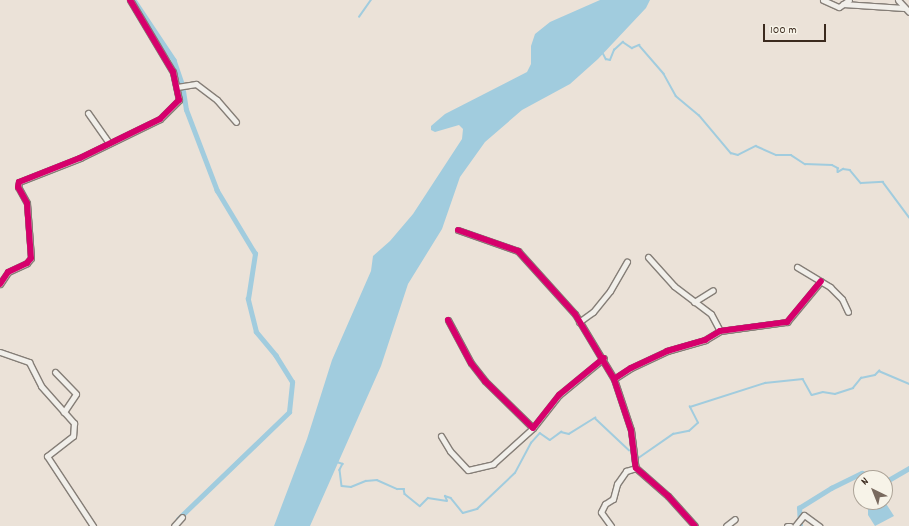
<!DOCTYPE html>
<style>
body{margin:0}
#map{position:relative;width:909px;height:526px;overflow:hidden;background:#ebe2d8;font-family:Dekko,sans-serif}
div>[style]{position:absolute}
.water>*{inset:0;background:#a1ccde}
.stream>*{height:1.5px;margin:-0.75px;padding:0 0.75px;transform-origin:0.75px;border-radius:0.75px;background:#a1ccde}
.canal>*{height:4.5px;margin:-2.25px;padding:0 2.25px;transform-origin:2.25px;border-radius:2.25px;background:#a1ccde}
.roads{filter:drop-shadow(1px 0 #857e77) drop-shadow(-1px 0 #857e77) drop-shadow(0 1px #857e77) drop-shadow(0 -1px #857e77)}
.minor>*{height:5px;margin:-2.5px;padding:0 2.5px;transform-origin:2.5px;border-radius:2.5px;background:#f1efea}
.cycleway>*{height:6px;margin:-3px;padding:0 3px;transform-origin:3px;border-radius:3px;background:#d6006c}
span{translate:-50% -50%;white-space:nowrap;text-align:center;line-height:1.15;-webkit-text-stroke:3px #f7f3e8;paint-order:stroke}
.north{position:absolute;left:853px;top:470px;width:40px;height:40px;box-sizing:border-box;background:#f7f3e8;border:1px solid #aca397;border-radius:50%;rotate:317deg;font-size:11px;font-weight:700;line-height:16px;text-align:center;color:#3b2a1e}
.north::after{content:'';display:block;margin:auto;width:14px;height:18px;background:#796a5f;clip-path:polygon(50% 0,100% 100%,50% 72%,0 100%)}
.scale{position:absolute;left:763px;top:24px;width:63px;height:18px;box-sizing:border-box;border:2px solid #3b2a1e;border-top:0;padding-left:5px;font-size:12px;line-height:14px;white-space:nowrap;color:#3b2a1e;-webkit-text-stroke:3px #f7f3e8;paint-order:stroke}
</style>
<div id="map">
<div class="water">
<div style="clip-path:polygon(600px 0,650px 0,646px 8px,598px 59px,570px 84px,522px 110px,485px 142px,460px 177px,442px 229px,408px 284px,381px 366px,310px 526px,274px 526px,307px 439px,332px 360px,371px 271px,373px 256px,390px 241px,413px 214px,462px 139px,463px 129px,459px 125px,435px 132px,431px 130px,431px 126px,445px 114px,527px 72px,531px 64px,531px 46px,535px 34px,550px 22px)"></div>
<div style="clip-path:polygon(885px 502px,894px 516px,875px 526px,868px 515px,868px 508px,878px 502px)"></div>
</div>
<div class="stream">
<div style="left:359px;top:17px;width:21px;rotate:-55deg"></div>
<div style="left:603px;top:53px;width:7px;rotate:63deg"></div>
<div style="left:606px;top:59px;width:4px;rotate:14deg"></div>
<div style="left:610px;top:60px;width:11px;rotate:-68deg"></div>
<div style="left:614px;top:50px;width:12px;rotate:-42deg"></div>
<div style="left:623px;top:42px;width:11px;rotate:34deg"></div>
<div style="left:632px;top:48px;width:8px;rotate:-23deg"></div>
<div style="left:639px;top:45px;width:38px;rotate:49deg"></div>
<div style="left:664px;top:74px;width:25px;rotate:61deg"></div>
<div style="left:676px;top:96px;width:30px;rotate:40deg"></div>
<div style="left:699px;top:115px;width:50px;rotate:49.9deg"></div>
<div style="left:731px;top:153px;width:7px;rotate:16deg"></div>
<div style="left:738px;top:155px;width:20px;rotate:-27deg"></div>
<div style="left:756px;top:146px;width:22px;rotate:24deg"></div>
<div style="left:776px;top:155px;width:15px"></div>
<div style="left:791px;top:155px;width:17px;rotate:33deg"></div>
<div style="left:805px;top:164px;width:27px;rotate:2deg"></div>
<div style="left:832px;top:165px;width:7px;rotate:27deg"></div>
<div style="left:838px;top:168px;width:4px;rotate:90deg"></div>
<div style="left:838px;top:172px;width:6px;rotate:-31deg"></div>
<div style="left:843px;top:169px;width:7px;rotate:8deg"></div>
<div style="left:850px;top:170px;width:17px;rotate:50deg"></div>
<div style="left:861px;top:183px;width:22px;rotate:-3deg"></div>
<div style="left:883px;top:182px;width:44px;rotate:53.4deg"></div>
<div style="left:637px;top:459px;width:44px;rotate:-34.8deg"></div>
<div style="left:673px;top:434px;width:16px;rotate:-11deg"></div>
<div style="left:689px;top:431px;width:12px;rotate:-42deg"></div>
<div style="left:698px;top:423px;width:18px;rotate:-117deg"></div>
<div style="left:690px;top:407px;width:79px;rotate:-17.7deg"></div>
<div style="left:765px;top:383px;width:38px;rotate:-6deg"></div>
<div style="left:803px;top:379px;width:18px;rotate:61deg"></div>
<div style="left:812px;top:395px;width:11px;rotate:-15deg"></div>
<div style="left:823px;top:392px;width:12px;rotate:9deg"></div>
<div style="left:835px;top:394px;width:19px;rotate:-18deg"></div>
<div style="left:853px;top:388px;width:13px;rotate:-51deg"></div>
<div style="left:861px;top:378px;width:14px;rotate:-12deg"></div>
<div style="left:875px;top:375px;width:6px;rotate:-45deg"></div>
<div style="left:879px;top:371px;width:33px;rotate:23deg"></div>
<div style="left:337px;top:462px;width:6px;rotate:18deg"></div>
<div style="left:343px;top:464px;width:7px;rotate:117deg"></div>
<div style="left:340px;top:470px;width:16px;rotate:83deg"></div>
<div style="left:342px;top:486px;width:9px;rotate:6deg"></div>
<div style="left:351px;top:487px;width:16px;rotate:-22deg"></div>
<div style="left:366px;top:481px;width:11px;rotate:-5deg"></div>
<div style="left:377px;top:480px;width:22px;rotate:24deg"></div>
<div style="left:397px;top:489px;width:7px"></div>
<div style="left:404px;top:489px;width:5px;rotate:79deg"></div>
<div style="left:405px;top:494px;width:19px;rotate:39deg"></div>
<div style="left:420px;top:506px;width:11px;rotate:-45deg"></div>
<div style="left:428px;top:498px;width:19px;rotate:9deg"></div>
<div style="left:447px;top:501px;width:5px;rotate:-112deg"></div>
<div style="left:445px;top:496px;width:6px;rotate:18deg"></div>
<div style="left:451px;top:498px;width:19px;rotate:51deg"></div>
<div style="left:463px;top:513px;width:15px;rotate:-16deg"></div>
<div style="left:477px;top:509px;width:52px;rotate:-43.5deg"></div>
<div style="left:515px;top:473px;width:34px;rotate:-62deg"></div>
<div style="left:531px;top:443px;width:13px;rotate:-48deg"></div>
<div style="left:540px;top:433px;width:12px;rotate:35deg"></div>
<div style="left:550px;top:440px;width:14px;rotate:-36deg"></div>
<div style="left:561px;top:432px;width:8px;rotate:14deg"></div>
<div style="left:569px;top:434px;width:31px;rotate:-32deg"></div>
<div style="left:595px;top:418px;width:47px;rotate:43.3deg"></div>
</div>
<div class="canal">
<div style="left:134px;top:0;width:72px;rotate:56.3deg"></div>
<div style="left:174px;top:60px;width:24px;rotate:71deg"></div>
<div style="left:885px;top:482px;width:28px;rotate:-30deg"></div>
<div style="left:178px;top:519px;width:154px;rotate:-43.9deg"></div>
<div style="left:289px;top:412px;width:30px;rotate:-84deg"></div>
<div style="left:292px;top:382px;width:31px;rotate:-122deg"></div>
<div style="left:276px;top:356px;width:31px;rotate:-130deg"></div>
<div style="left:256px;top:332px;width:34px;rotate:-104deg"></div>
<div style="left:248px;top:299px;width:46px;rotate:-81.2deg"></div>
<div style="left:255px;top:254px;width:74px;rotate:-121.1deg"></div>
<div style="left:217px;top:191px;width:87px;rotate:-110.9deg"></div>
<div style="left:186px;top:110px;width:20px;rotate:-99deg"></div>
<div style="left:800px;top:526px;width:18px;rotate:-93deg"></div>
<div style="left:799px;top:508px;width:38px;rotate:-32deg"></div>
<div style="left:831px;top:488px;width:34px;rotate:-26deg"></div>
<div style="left:862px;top:473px;width:16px;rotate:18deg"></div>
</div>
<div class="roads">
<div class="minor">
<div style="left:823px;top:0;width:17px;rotate:24deg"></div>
<div style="left:839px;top:7px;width:12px;rotate:-35deg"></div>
<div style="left:898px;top:0;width:16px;rotate:47deg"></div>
<div style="left:843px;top:4px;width:61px;rotate:3.8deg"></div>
<div style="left:177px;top:87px;width:19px;rotate:-9deg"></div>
<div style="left:196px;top:84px;width:26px;rotate:37deg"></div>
<div style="left:217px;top:100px;width:29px;rotate:49deg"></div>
<div style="left:88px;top:113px;width:37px;rotate:55deg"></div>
<div style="left:458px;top:230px;width:64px;rotate:19.3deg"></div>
<div style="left:518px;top:251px;width:85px;rotate:47.9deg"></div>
<div style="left:575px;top:314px;width:76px;rotate:59deg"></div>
<div style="left:614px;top:379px;width:54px;rotate:71.6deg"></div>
<div style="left:631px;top:430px;width:38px;rotate:83deg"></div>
<div style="left:636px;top:468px;width:43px;rotate:41.2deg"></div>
<div style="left:668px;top:496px;width:40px;rotate:48deg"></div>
<div style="left:648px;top:257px;width:39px;rotate:48deg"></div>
<div style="left:674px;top:286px;width:46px;rotate:37.1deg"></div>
<div style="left:711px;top:314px;width:19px;rotate:62deg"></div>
<div style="left:797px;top:267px;width:39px;rotate:31deg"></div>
<div style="left:830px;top:287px;width:17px;rotate:45deg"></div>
<div style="left:842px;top:299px;width:14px;rotate:65deg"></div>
<div style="left:0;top:284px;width:14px;rotate:-56deg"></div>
<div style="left:8px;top:272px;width:21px;rotate:-25deg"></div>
<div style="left:27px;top:263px;width:6px;rotate:-51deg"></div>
<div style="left:31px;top:258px;width:55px;rotate:-94.2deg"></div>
<div style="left:27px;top:203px;width:18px;rotate:-119deg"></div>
<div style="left:18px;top:187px;width:5px;rotate:-79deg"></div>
<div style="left:19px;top:182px;width:66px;rotate:-21.5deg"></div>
<div style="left:80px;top:158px;width:89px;rotate:-26deg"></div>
<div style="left:160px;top:119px;width:27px;rotate:-45deg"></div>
<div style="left:179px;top:100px;width:29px;rotate:-102deg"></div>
<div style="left:173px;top:72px;width:84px;rotate:-120.8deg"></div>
<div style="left:694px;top:302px;width:22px;rotate:-32deg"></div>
<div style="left:448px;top:320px;width:49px;rotate:61.9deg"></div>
<div style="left:471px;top:363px;width:23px;rotate:52deg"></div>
<div style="left:485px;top:381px;width:67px;rotate:44.4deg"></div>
<div style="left:533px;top:428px;width:42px;rotate:-51.8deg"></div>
<div style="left:559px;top:395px;width:58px;rotate:-39.4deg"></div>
<div style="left:579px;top:322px;width:17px;rotate:-36deg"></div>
<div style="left:593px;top:312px;width:27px;rotate:-51deg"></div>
<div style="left:610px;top:291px;width:34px;rotate:-60deg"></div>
<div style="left:0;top:352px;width:31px;rotate:19deg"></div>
<div style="left:29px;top:362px;width:27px;rotate:63deg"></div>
<div style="left:41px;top:386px;width:50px;rotate:48.3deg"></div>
<div style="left:74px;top:423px;width:13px;rotate:94deg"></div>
<div style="left:73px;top:436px;width:33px;rotate:142deg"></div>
<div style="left:47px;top:456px;width:84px;rotate:56.7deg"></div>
<div style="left:55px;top:372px;width:30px;rotate:46deg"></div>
<div style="left:76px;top:394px;width:22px;rotate:124deg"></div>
<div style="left:614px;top:379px;width:20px;rotate:-33deg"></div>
<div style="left:631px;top:368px;width:40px;rotate:-25deg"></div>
<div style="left:667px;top:351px;width:40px;rotate:-16deg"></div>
<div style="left:705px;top:340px;width:17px;rotate:-31deg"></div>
<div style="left:720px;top:331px;width:68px;rotate:-7.7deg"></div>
<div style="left:787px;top:322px;width:53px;rotate:-50.3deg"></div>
<div style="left:441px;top:436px;width:17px;rotate:59deg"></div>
<div style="left:450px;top:451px;width:26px;rotate:47deg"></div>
<div style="left:468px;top:470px;width:26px;rotate:-13deg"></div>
<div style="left:493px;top:464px;width:54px;rotate:-42deg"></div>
<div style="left:174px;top:526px;width:12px;rotate:-48deg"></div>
<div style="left:611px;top:526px;width:17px;rotate:-126deg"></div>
<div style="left:601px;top:512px;width:9px;rotate:-63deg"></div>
<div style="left:605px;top:504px;width:9px;rotate:-32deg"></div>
<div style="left:613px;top:499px;width:16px;rotate:-75deg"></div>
<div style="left:617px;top:484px;width:16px;rotate:-55deg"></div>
<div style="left:626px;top:471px;width:10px;rotate:-17deg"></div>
<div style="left:726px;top:526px;width:11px;rotate:-38deg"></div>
<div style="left:787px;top:526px;width:3px"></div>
<div style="left:795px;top:526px;width:14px;rotate:-51deg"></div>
<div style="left:804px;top:515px;width:19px;rotate:36deg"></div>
</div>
</div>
<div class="cycleway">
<div style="left:458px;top:230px;width:64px;rotate:19.3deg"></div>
<div style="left:518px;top:251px;width:85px;rotate:47.9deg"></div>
<div style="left:575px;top:314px;width:76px;rotate:59deg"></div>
<div style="left:614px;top:379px;width:54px;rotate:71.6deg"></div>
<div style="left:631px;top:430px;width:38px;rotate:83deg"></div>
<div style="left:636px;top:468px;width:43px;rotate:41.2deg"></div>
<div style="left:668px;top:496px;width:40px;rotate:48deg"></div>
<div style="left:0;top:284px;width:14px;rotate:-56deg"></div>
<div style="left:8px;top:272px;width:21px;rotate:-25deg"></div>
<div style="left:27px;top:263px;width:6px;rotate:-51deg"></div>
<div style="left:31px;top:258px;width:55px;rotate:-94.2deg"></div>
<div style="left:27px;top:203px;width:18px;rotate:-119deg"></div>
<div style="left:18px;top:187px;width:5px;rotate:-79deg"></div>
<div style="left:19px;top:182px;width:66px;rotate:-21.5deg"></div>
<div style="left:80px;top:158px;width:89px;rotate:-26deg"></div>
<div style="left:160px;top:119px;width:27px;rotate:-45deg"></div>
<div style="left:179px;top:100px;width:29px;rotate:-102deg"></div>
<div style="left:173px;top:72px;width:84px;rotate:-120.8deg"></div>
<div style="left:448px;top:320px;width:49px;rotate:61.9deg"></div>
<div style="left:471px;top:363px;width:23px;rotate:52deg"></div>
<div style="left:485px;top:381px;width:67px;rotate:44.4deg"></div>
<div style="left:533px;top:428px;width:42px;rotate:-51.8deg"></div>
<div style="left:559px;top:395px;width:58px;rotate:-39.4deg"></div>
<div style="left:614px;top:379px;width:20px;rotate:-33deg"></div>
<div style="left:631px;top:368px;width:40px;rotate:-25deg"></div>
<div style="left:667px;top:351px;width:40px;rotate:-16deg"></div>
<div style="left:705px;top:340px;width:17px;rotate:-31deg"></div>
<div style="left:720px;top:331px;width:68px;rotate:-7.7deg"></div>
<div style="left:787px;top:322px;width:53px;rotate:-50.3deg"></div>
</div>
<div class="north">N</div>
<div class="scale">100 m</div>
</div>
